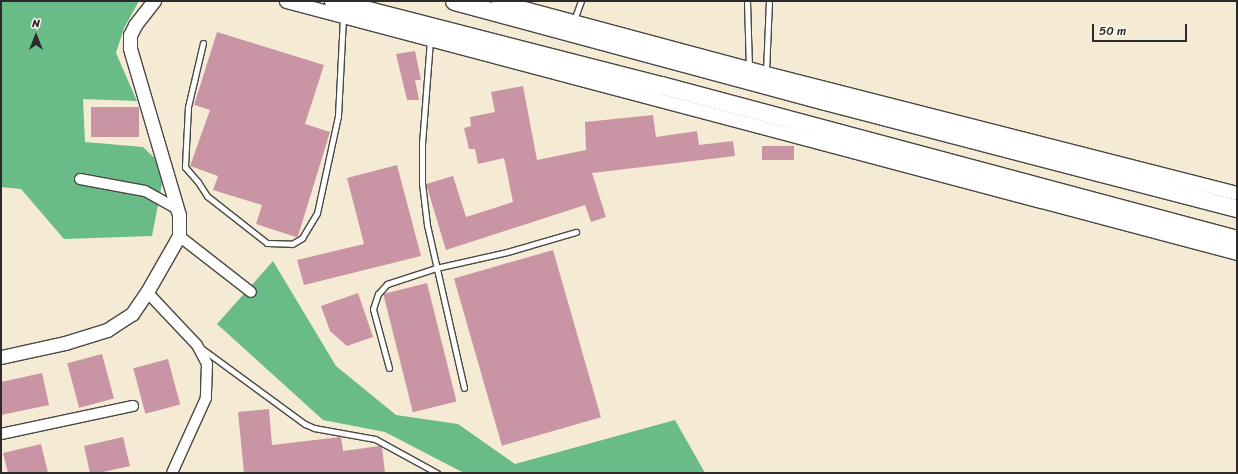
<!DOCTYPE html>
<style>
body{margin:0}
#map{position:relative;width:1238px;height:474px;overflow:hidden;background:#f5ead3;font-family:Sriracha,sans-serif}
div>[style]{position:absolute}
.forest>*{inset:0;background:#69bc88}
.building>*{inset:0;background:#c995a5;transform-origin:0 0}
.roads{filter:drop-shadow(1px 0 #494844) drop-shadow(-1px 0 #494844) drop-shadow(0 1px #494844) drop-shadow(0 -1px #494844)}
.service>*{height:5px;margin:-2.5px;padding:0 2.5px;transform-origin:2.5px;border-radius:2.5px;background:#fff}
.minor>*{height:10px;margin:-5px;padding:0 5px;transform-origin:5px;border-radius:5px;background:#fff}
.tertiary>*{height:13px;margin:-6.5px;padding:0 6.5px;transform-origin:6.5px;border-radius:6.5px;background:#fff}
.trunk>*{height:17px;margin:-8.5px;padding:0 8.5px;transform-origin:8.5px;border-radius:8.5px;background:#fff}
span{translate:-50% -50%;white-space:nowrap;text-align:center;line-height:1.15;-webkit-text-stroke:4px #fbf7ec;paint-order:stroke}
.frame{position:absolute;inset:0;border:2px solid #2b2b2b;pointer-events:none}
.north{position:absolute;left:16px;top:16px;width:40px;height:40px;-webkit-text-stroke:3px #fbf7ec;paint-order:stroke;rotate:0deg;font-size:11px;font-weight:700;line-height:16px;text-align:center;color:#2b2b2b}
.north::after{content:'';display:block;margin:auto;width:14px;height:18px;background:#2b2b2b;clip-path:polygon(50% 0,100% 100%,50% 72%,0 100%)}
.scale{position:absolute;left:1092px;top:24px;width:95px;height:18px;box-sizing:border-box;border:2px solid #2b2b2b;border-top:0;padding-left:5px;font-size:12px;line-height:14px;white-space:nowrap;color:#2b2b2b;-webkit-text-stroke:3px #fbf7ec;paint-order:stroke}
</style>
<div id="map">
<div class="forest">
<div style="clip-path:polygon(1px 1px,139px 1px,124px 28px,116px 53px,137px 101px,83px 99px,85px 142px,143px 147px,165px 168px,152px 236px,64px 239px,21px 189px,1px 187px)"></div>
<div style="clip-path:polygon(273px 261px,336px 366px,396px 415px,458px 424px,515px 464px,675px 420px,705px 473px,464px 473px,385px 432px,323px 420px,217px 324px)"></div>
</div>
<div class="building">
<div style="clip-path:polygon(217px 32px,324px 65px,305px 124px,330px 132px,298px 236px,296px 237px,256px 224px,262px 205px,213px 190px,218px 176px,190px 166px,210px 110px,194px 105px)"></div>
<div style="clip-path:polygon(415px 51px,421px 80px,415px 80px,419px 100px,407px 100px,396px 54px)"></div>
<div style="clip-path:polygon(523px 86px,537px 160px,586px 150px,585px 122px,653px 115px,656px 137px,697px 131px,699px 145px,733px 141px,735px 156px,592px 173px,606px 217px,591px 222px,585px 205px,446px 250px,426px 184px,453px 176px,466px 217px,513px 202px,504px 158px,478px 164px,475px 149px,469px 149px,464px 128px,471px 126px,470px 117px,495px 112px,491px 92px)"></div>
<div style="left:139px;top:107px;width:30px;height:48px;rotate:90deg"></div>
<div style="left:762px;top:146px;width:32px;height:14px"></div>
<div style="clip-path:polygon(397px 165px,421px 256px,304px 285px,297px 260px,364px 244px,347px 178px)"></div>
<div style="left:553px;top:250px;width:174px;height:103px;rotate:74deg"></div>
<div style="left:427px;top:283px;width:122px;height:45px;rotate:76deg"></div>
<div style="clip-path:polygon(358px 293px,373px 337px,347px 346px,330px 331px,321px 306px)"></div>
<div style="left:102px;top:354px;width:46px;height:36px;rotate:75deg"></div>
<div style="left:168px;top:359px;width:47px;height:36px;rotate:75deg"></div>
<div style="clip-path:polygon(42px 373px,49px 405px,1px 415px,1px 382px)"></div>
<div style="clip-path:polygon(269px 409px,272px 445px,341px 437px,343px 451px,380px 446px,382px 447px,385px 473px,244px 473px,238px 412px)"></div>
<div style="clip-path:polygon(123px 437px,130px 466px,98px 473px,90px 473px,84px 446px)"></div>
<div style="clip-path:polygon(41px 444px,48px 473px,8px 473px,3px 453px)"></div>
</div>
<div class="roads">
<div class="service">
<div style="left:747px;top:1px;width:66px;rotate:88.3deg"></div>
<div style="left:574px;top:20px;width:20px;rotate:-70deg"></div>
<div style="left:430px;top:40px;width:103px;rotate:94.4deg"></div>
<div style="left:422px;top:143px;width:40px;rotate:90deg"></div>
<div style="left:422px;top:183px;width:42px;rotate:83.2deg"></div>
<div style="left:427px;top:225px;width:167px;rotate:77.2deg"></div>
<div style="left:203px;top:43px;width:66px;rotate:103.2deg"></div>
<div style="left:188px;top:107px;width:60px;rotate:92.9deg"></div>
<div style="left:185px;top:167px;width:20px;rotate:49deg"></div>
<div style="left:198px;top:182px;width:17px;rotate:57deg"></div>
<div style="left:207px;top:196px;width:76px;rotate:38.1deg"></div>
<div style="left:267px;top:243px;width:25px;rotate:2deg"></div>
<div style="left:292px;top:244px;width:12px;rotate:-31deg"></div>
<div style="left:302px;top:238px;width:29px;rotate:-59deg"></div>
<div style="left:317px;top:213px;width:99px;rotate:-77.8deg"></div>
<div style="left:338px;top:116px;width:99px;rotate:-87.1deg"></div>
<div style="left:766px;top:72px;width:71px;rotate:-87.6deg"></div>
<div style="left:201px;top:348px;width:129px;rotate:36.2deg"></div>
<div style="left:305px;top:424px;width:10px;rotate:24deg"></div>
<div style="left:314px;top:428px;width:62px;rotate:10.2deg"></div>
<div style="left:375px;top:439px;width:71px;rotate:28.7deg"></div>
<div style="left:389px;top:368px;width:61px;rotate:-105.2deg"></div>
<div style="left:373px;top:309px;width:16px;rotate:-72deg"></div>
<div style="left:378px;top:294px;width:13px;rotate:-48deg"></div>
<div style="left:387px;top:284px;width:52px;rotate:-18.1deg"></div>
<div style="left:436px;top:268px;width:73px;rotate:-12.7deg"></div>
<div style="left:507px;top:252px;width:72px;rotate:-16.2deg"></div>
</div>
<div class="minor">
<div style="left:80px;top:179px;width:66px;rotate:10.5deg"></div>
<div style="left:145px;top:191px;width:37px;rotate:29deg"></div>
<div style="left:179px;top:236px;width:91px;rotate:37.9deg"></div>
<div style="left:147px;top:292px;width:73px;rotate:46.7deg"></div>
<div style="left:197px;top:345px;width:21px;rotate:62deg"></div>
<div style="left:207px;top:364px;width:34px;rotate:92deg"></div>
<div style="left:206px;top:398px;width:82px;rotate:114.4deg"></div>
<div style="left:1px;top:434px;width:135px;rotate:-12deg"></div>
</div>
<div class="tertiary">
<div style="left:286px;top:1px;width:984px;rotate:14.84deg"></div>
<div style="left:498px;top:1px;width:278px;rotate:15deg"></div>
<div style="left:766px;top:73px;width:486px;rotate:14.3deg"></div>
<div style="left:1px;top:357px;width:66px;rotate:-12.3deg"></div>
<div style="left:65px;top:343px;width:44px;rotate:-17.2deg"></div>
<div style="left:107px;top:330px;width:30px;rotate:-33deg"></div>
<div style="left:132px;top:314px;width:27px;rotate:-56deg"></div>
<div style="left:147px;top:292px;width:64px;rotate:-60.3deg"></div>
<div style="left:179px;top:236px;width:21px;rotate:-90deg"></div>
<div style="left:179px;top:215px;width:174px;rotate:-106.4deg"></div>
<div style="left:130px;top:48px;width:13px;rotate:-90deg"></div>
<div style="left:130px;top:35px;width:11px;rotate:-63deg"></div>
<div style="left:135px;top:25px;width:31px;rotate:-52deg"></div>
</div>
<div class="trunk">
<div style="left:333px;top:1px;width:339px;rotate:14.4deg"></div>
<div style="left:661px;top:85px;width:596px;rotate:14.97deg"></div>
<div style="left:454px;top:1px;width:384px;rotate:15.1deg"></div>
<div style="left:825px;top:101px;width:426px;rotate:14.6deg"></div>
</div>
</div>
<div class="frame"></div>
<div class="north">N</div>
<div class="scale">50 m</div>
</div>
